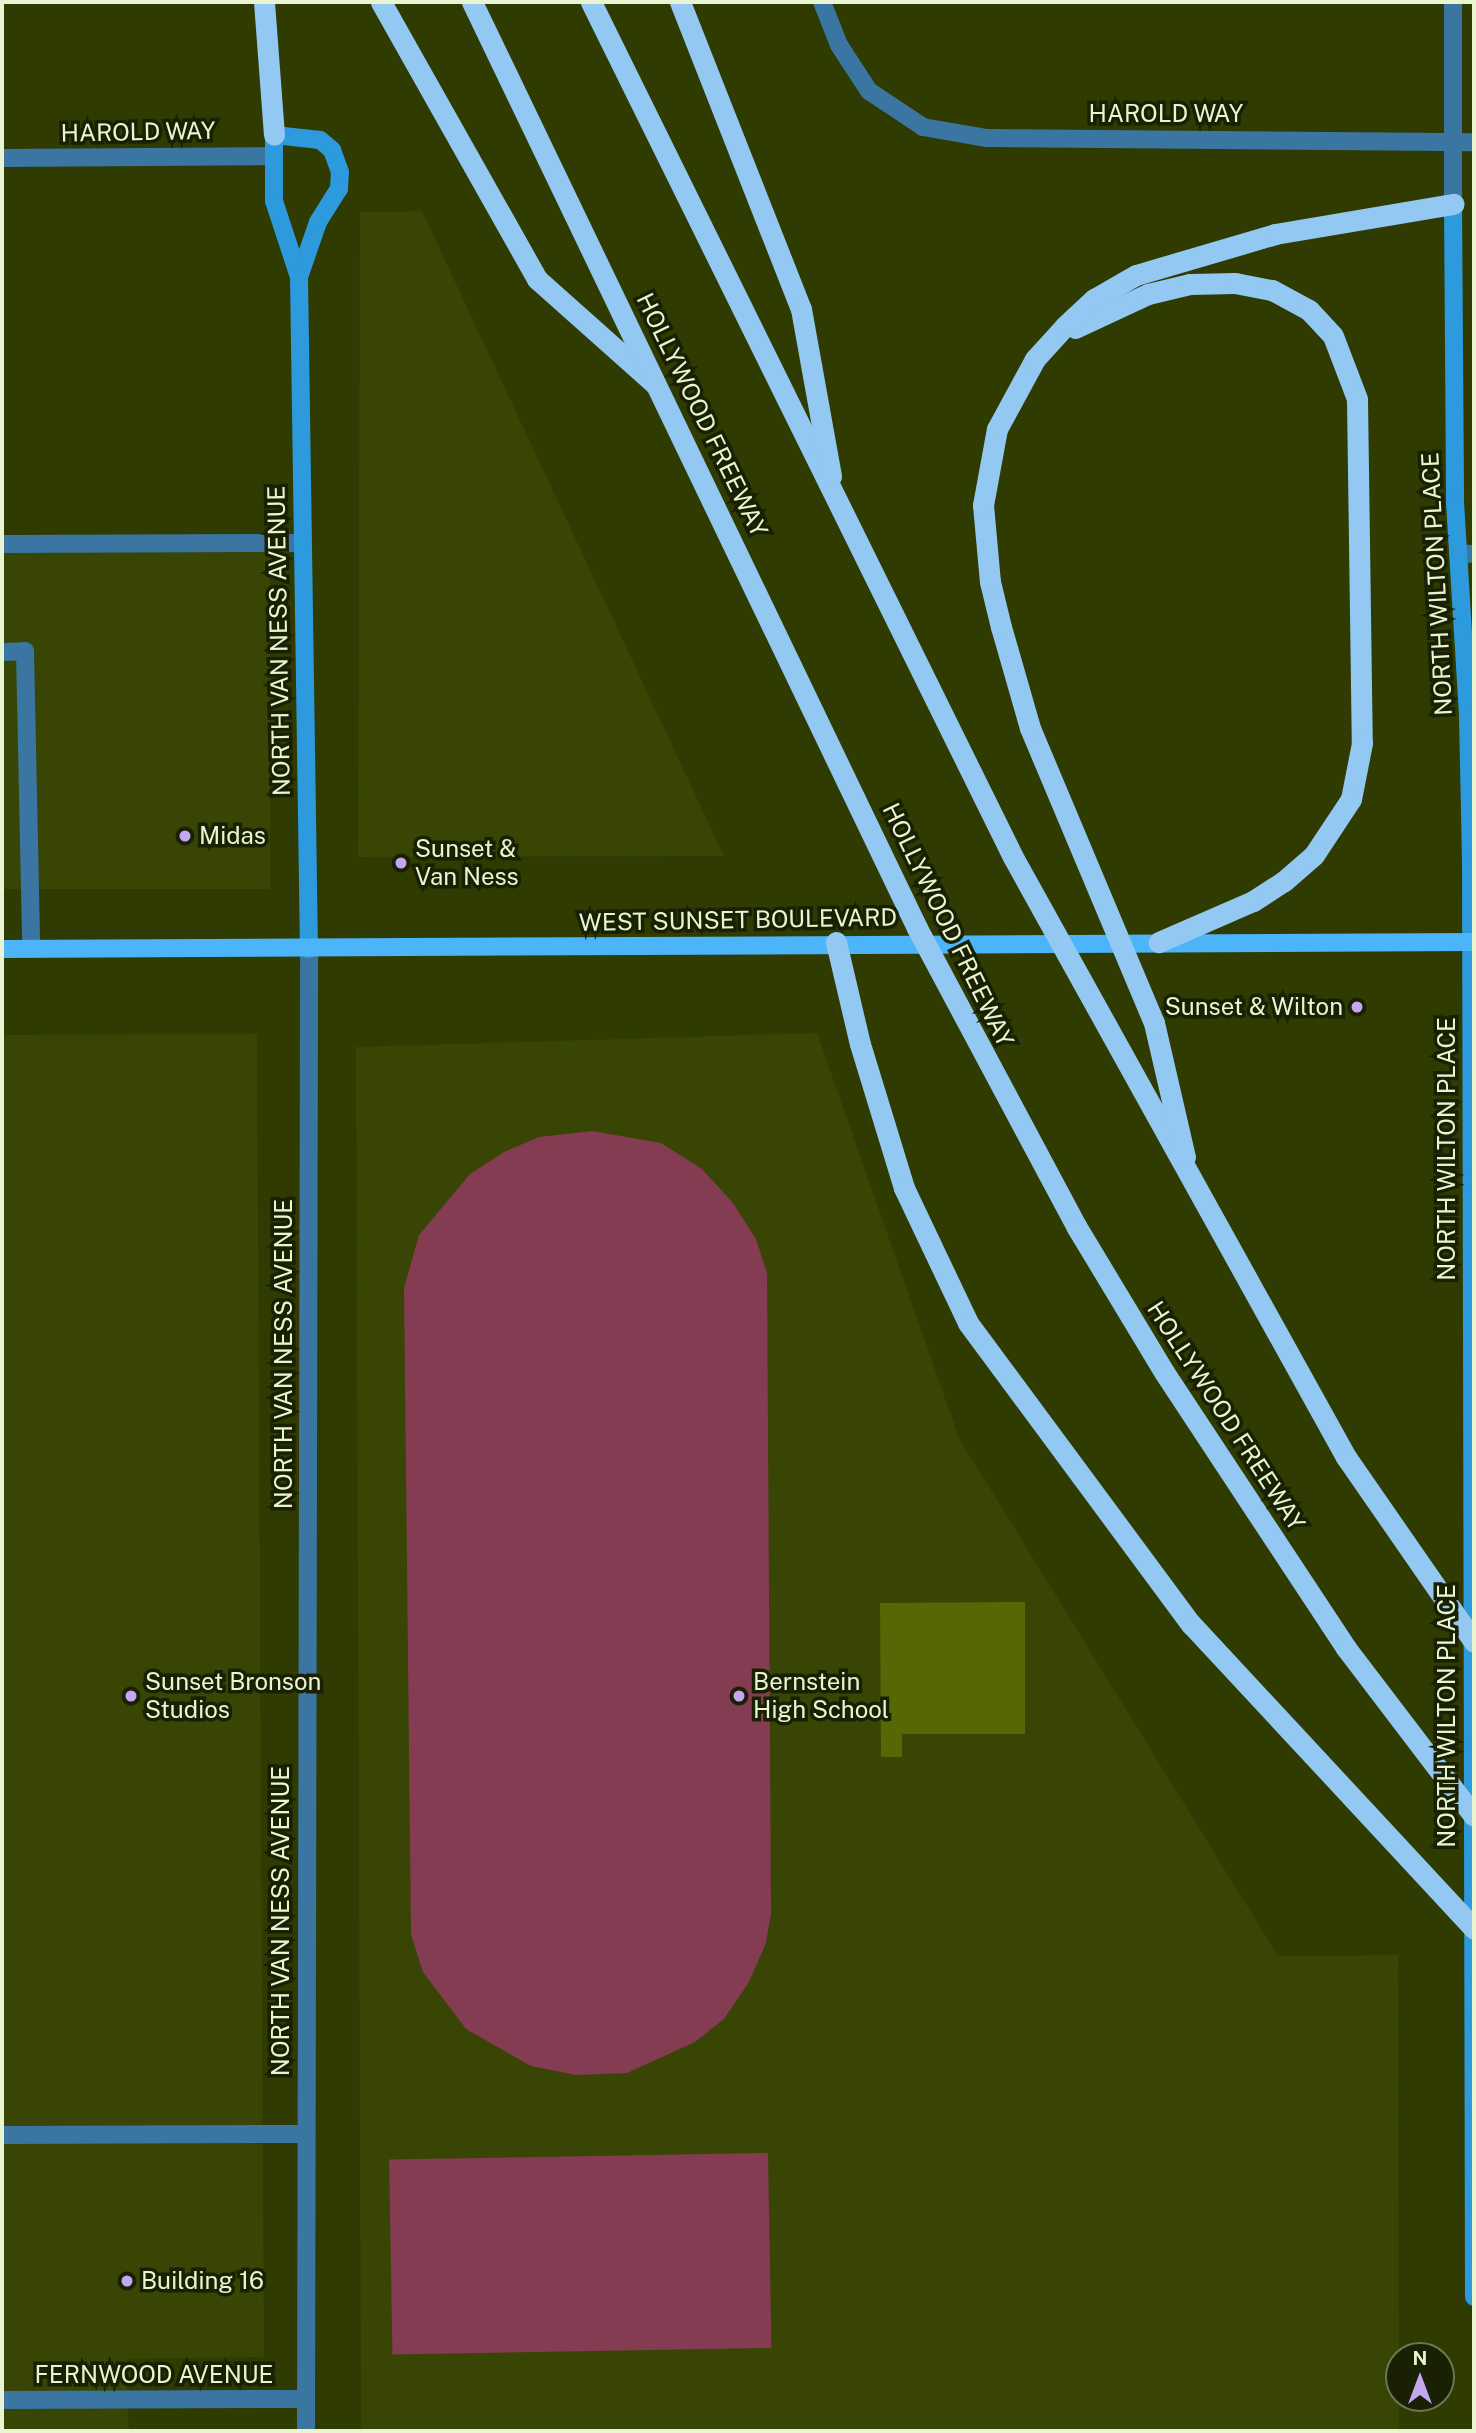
<!DOCTYPE html>
<style>
body{margin:0}
#map{position:relative;width:1476px;height:2433px;overflow:hidden;background:#2f3b00;font-family:"Public Sans",sans-serif}
div>[style]{position:absolute}
.built>*{inset:0;background:#384504;transform-origin:0 0}
.green>*{inset:0;background:#843c53;transform-origin:0 0}
.water>*{inset:0;background:#556805}
.service>*{height:18px;margin:-9px;padding:0 9px;transform-origin:9px;border-radius:9px;background:#3a76a1}
.minor>*{height:18px;margin:-9px;padding:0 9px;transform-origin:9px;border-radius:9px;background:#3a76a1}
.tertiary>*{height:18px;margin:-9px;padding:0 9px;transform-origin:9px;border-radius:9px;background:#3a76a1}
.secondary>*{height:18px;margin:-9px;padding:0 9px;transform-origin:9px;border-radius:9px;background:#2d9add}
.primary>*{height:18px;margin:-9px;padding:0 9px;transform-origin:9px;border-radius:9px;background:#4cb4f9}
.motorway>*{height:21px;margin:-10.5px;padding:0 10.5px;transform-origin:10.5px;border-radius:10.5px;background:#92c8f2}
.dots>*{width:19px;height:19px;translate:-50% -50%;box-sizing:border-box;border:4px solid #192003;border-radius:50%}
span{translate:-50% -50%;white-space:nowrap;text-align:center;line-height:1.15;-webkit-text-stroke:7px #192003;paint-order:stroke}
.street-label{font-size:24px;color:#e9f5d0}
.poi-label{font-size:24px;color:#e9f5d0}
.left{translate:0 -50%;text-align:left}
.right{translate:-100% -50%;text-align:right}
.frame{position:absolute;inset:0;border:4px solid #e9f5d0;pointer-events:none}
.north{position:absolute;left:1385px;top:2342px;width:70px;height:70px;box-sizing:border-box;background:#192003;border:2px solid #6c7555;border-radius:50%;rotate:0deg;font-size:19px;font-weight:700;line-height:28px;text-align:center;color:#e9f5d0}
.north::after{content:'';display:block;margin:auto;width:24px;height:32px;background:#c4a7f1;clip-path:polygon(50% 0,100% 100%,50% 72%,0 100%)}
</style>
<div id="map">
<div class="built">
<div style="clip-path:polygon(422px 211px,724px 856px,358px 857px,360px 212px)"></div>
<div style="left:270px;top:551px;width:338px;height:268px;rotate:90deg"></div>
<div style="clip-path:polygon(817px 1033px,959px 1438px,1278px 1956px,1398px 1955px,1399px 2431px,361px 2431px,356px 1047px)"></div>
<div style="clip-path:polygon(257px 1034px,264px 2357px,126px 2359px,129px 2431px,2px 2431px,2px 1035px)"></div>
</div>
<div class="green">
<div style="clip-path:polygon(592px 1131px,661px 1143px,702px 1169px,733px 1203px,756px 1239px,767px 1273px,771px 1913px,766px 1943px,749px 1982px,724px 2019px,695px 2042px,627px 2073px,576px 2075px,531px 2066px,466px 2029px,423px 1972px,411px 1935px,404px 1288px,419px 1235px,470px 1174px,504px 1152px,539px 1137px)"></div>
<div style="left:768px;top:2153px;width:195px;height:379px;rotate:89deg"></div>
</div>
<div class="water">
<div style="clip-path:polygon(1025px 1602px,1025px 1734px,902px 1734px,902px 1757px,881px 1757px,880px 1603px)"></div>
</div>
<div class="service">
<div style="left:2px;top:544px;width:301px;rotate:-0.2deg"></div>
<div style="left:1458px;top:553px;width:16px;rotate:4deg"></div>
<div style="left:2px;top:652px;width:23px;rotate:-2deg"></div>
<div style="left:25px;top:651px;width:298px;rotate:88.8deg"></div>
<div style="left:2px;top:2135px;width:302px;rotate:-0.2deg"></div>
</div>
<div class="minor">
<div style="left:822px;top:2px;width:46px;rotate:68.4deg"></div>
<div style="left:839px;top:45px;width:55px;rotate:56.9deg"></div>
<div style="left:869px;top:91px;width:65px;rotate:33.7deg"></div>
<div style="left:923px;top:127px;width:65px;rotate:9.8deg"></div>
<div style="left:987px;top:138px;width:487px;rotate:0.5deg"></div>
<div style="left:2px;top:158px;width:272px;rotate:-0.4deg"></div>
<div style="left:2px;top:2400px;width:304px;rotate:-0.2deg"></div>
</div>
<div class="tertiary">
<div style="left:1453px;top:2px;width:202px;rotate:90deg"></div>
<div style="left:306px;top:2431px;width:1482px;rotate:-89.88deg"></div>
</div>
<div class="secondary">
<div style="left:1453px;top:204px;width:298px;rotate:89.6deg"></div>
<div style="left:1455px;top:502px;width:215px;rotate:86.5deg"></div>
<div style="left:1468px;top:717px;width:146px;rotate:88.8deg"></div>
<div style="left:1471px;top:863px;width:1434px;rotate:89.88deg"></div>
<div style="left:299px;top:277px;width:58px;rotate:-70.9deg"></div>
<div style="left:318px;top:222px;width:39px;rotate:-58deg"></div>
<div style="left:339px;top:189px;width:17px;rotate:-87deg"></div>
<div style="left:340px;top:172px;width:23px;rotate:-110deg"></div>
<div style="left:332px;top:150px;width:16px;rotate:-140deg"></div>
<div style="left:320px;top:140px;width:46px;rotate:-173.8deg"></div>
<div style="left:274px;top:135px;width:66px;rotate:90deg"></div>
<div style="left:274px;top:201px;width:80px;rotate:71.8deg"></div>
<div style="left:299px;top:277px;width:672px;rotate:89.15deg"></div>
</div>
<div class="primary">
<div style="left:2px;top:949px;width:1472px;rotate:-0.27deg"></div>
</div>
<div class="motorway">
<div style="left:264px;top:2px;width:133px;rotate:85.7deg"></div>
<div style="left:381px;top:2px;width:318px;rotate:60.6deg"></div>
<div style="left:537px;top:279px;width:159px;rotate:41.7deg"></div>
<div style="left:472px;top:2px;width:1027px;rotate:64.33deg"></div>
<div style="left:917px;top:928px;width:338px;rotate:61.9deg"></div>
<div style="left:1076px;top:1226px;width:170px;rotate:58.9deg"></div>
<div style="left:1164px;top:1372px;width:331px;rotate:56.6deg"></div>
<div style="left:1346px;top:1648px;width:211px;rotate:52.7deg"></div>
<div style="left:591px;top:2px;width:953px;rotate:63.73deg"></div>
<div style="left:1013px;top:857px;width:686px;rotate:60.97deg"></div>
<div style="left:1346px;top:1457px;width:225px;rotate:55.3deg"></div>
<div style="left:680px;top:2px;width:330px;rotate:68.5deg"></div>
<div style="left:801px;top:309px;width:170px;rotate:79.8deg"></div>
<div style="left:1075px;top:328px;width:81px;rotate:-25deg"></div>
<div style="left:1148px;top:294px;width:43px;rotate:-13.4deg"></div>
<div style="left:1190px;top:284px;width:45px;rotate:-1.3deg"></div>
<div style="left:1235px;top:283px;width:38px;rotate:11deg"></div>
<div style="left:1272px;top:290px;width:42px;rotate:28.4deg"></div>
<div style="left:1309px;top:310px;width:35px;rotate:47deg"></div>
<div style="left:1333px;top:336px;width:67px;rotate:69.1deg"></div>
<div style="left:1357px;top:399px;width:344px;rotate:89.2deg"></div>
<div style="left:1362px;top:743px;width:57px;rotate:101.1deg"></div>
<div style="left:1351px;top:799px;width:67px;rotate:123.5deg"></div>
<div style="left:1314px;top:855px;width:40px;rotate:139deg"></div>
<div style="left:1284px;top:881px;width:37px;rotate:147deg"></div>
<div style="left:1253px;top:901px;width:103px;rotate:156.4deg"></div>
<div style="left:836px;top:942px;width:105px;rotate:76.8deg"></div>
<div style="left:860px;top:1044px;width:151px;rotate:73deg"></div>
<div style="left:904px;top:1188px;width:149px;rotate:64.6deg"></div>
<div style="left:968px;top:1323px;width:375px;rotate:53.5deg"></div>
<div style="left:1191px;top:1624px;width:416px;rotate:47.1deg"></div>
<div style="left:1185px;top:1157px;width:138px;rotate:-103deg"></div>
<div style="left:1154px;top:1023px;width:320px;rotate:-112.8deg"></div>
<div style="left:1030px;top:728px;width:105px;rotate:-106deg"></div>
<div style="left:1001px;top:627px;width:46px;rotate:-103.7deg"></div>
<div style="left:990px;top:582px;width:77px;rotate:-95.2deg"></div>
<div style="left:983px;top:505px;width:77px;rotate:-79.6deg"></div>
<div style="left:997px;top:429px;width:80px;rotate:-61.5deg"></div>
<div style="left:1035px;top:359px;width:45px;rotate:-47.7deg"></div>
<div style="left:1065px;top:326px;width:40px;rotate:-43deg"></div>
<div style="left:1094px;top:299px;width:48px;rotate:-29.7deg"></div>
<div style="left:1136px;top:275px;width:145px;rotate:-16.4deg"></div>
<div style="left:1275px;top:234px;width:181px;rotate:-9.6deg"></div>
</div>
<div class="dots">
<div style="left:185px;top:836px;background:#c4a7f1"></div>
<div style="left:401px;top:863px;background:#c4a7f1"></div>
<div style="left:1357px;top:1007px;background:#c4a7f1"></div>
<div style="left:131px;top:1696px;background:#c4a7f1"></div>
<div style="left:739px;top:1696px;background:#c4a7f1"></div>
<div style="left:127px;top:2281px;background:#c4a7f1"></div>
</div>
<div class="street-label">
<span style="left:1166px;top:114px">HAROLD WAY</span>
<span style="left:138px;top:132px;rotate:-1deg">HAROLD WAY</span>
<span style="left:702px;top:415px;rotate:64deg">HOLLYWOOD FREEWAY</span>
<span style="left:1437px;top:584px;rotate:-93deg">NORTH WILTON PLACE</span>
<span style="left:279px;top:641px;rotate:-91deg">NORTH VAN NESS AVENUE</span>
<span style="left:738px;top:920px;rotate:-1deg">WEST SUNSET BOULEVARD</span>
<span style="left:948px;top:925px;rotate:64deg">HOLLYWOOD FREEWAY</span>
<span style="left:1447px;top:1149px;rotate:-90deg">NORTH WILTON PLACE</span>
<span style="left:284px;top:1354px;rotate:-90deg">NORTH VAN NESS AVENUE</span>
<span style="left:1226px;top:1416px;rotate:57deg">HOLLYWOOD FREEWAY</span>
<span style="left:1447px;top:1716px;rotate:-90deg">NORTH WILTON PLACE</span>
<span style="left:281px;top:1921px;rotate:-90deg">NORTH VAN NESS AVENUE</span>
<span style="left:154px;top:2375px">FERNWOOD AVENUE</span>
</div>
<div class="poi-label">
<span class="left" style="left:199px;top:836px">Midas</span>
<span class="left" style="left:415px;top:863px">Sunset &amp;<br>Van Ness</span>
<span class="right" style="left:1343px;top:1007px">Sunset &amp; Wilton</span>
<span class="left" style="left:145px;top:1696px">Sunset Bronson<br>Studios</span>
<span class="left" style="left:753px;top:1696px">Bernstein<br>High School</span>
<span class="left" style="left:141px;top:2281px">Building 16</span>
</div>
<div class="frame"></div>
<div class="north">N</div>
</div>
